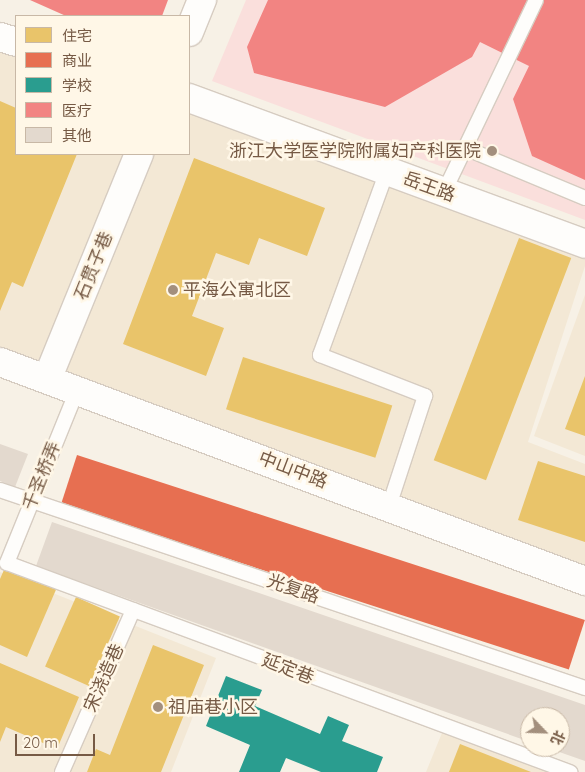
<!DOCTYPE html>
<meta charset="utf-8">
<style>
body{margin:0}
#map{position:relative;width:585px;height:772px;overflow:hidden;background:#f7f1e6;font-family:Quicksand,"Noto Sans SC",sans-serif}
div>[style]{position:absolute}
.residential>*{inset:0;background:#f3e8d5}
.medical>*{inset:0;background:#fadfdc}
.homes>*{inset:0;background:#e9c46a;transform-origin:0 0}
.shops>*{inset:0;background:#e76f51;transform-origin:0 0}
.schools>*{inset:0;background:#2a9d8f}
.health>*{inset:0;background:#f28482}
.building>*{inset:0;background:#e3d9ce}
.roads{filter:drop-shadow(1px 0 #d6ccc1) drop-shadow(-1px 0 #d6ccc1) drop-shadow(0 1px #d6ccc1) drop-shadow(0 -1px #d6ccc1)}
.service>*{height:14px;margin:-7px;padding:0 7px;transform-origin:7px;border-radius:7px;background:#fefdfb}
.minor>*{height:28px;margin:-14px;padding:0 14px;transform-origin:14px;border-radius:14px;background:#fefdfb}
.secondary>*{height:28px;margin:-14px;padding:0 14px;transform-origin:14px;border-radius:14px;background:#fefdfb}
.dots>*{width:14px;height:14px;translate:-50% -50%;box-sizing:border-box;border:2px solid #fff7e7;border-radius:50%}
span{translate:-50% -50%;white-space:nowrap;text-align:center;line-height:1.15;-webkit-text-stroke:5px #fff7e7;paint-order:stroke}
.poi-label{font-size:18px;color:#765a45}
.right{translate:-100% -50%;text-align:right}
.left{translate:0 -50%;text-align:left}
.street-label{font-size:18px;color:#765a45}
.legend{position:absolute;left:15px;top:15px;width:175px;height:140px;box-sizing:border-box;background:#fff7e7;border:1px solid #c8b8a6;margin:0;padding:6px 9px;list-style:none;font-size:15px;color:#765a45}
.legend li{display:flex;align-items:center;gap:10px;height:25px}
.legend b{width:25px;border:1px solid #c8b8a6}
.north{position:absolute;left:520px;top:707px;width:50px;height:50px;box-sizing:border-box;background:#fff7e7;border:1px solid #c8b8a6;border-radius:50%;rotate:114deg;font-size:14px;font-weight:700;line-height:20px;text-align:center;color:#765a45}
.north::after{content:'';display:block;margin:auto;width:18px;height:22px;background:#a38f7d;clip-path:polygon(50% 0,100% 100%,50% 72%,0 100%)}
.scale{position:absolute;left:15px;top:734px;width:80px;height:22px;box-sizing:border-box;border:2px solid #765a45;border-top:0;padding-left:6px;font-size:15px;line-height:18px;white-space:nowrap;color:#765a45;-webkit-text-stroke:4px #fff7e7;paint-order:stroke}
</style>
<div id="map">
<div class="residential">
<div style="clip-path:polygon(0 35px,16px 40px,16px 154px,189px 154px,189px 98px,585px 236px,585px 266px,528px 442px,585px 464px,585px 575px,0 355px)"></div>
<div style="clip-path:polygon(585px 295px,585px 456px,534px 436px)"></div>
<div style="clip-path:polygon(0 572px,216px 658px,171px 772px,0 772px)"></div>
<div style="clip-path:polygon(444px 728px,576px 772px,426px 772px)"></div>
</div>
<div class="medical">
<div style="clip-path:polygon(246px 0,585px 0,585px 220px,212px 81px)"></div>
</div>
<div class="homes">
<div style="clip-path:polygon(0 101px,16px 108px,16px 154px,77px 154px,23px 287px,12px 282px,0 311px)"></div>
<div style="clip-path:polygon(194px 158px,325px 208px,307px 256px,259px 238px,249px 265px,216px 253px,192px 316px,224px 328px,206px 376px,123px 344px)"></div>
<div style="left:519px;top:238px;width:56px;height:238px;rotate:21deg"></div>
<div style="left:243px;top:357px;width:157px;height:55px;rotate:18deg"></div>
<div style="clip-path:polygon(585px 376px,585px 436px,565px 429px)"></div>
<div style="clip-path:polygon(538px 461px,585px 476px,585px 542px,518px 520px)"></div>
<div style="clip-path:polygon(7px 563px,58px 585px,27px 657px,0 645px,0 579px)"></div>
<div style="left:76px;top:597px;width:48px;height:76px;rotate:24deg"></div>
<div style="clip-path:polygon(153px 645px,204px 665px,161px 772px,87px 772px,96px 749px,110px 755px)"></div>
<div style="clip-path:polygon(0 663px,79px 697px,57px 749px,6px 727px,0 742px)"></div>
<div style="clip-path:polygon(460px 744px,531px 772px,449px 772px)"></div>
</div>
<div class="shops">
<div style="left:77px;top:455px;width:534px;height:52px;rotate:18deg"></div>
</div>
<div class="schools">
<div style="clip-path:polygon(226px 676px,262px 690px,255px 706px,320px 734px,328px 716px,349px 725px,342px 741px,383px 757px,377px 772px,321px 772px,286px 758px,280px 772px,239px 772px,250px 745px,206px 726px)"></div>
</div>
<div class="health">
<div style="clip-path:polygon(30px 0,168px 0,162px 16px,66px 16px)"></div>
<div style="clip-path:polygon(268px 0,585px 0,585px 180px,532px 156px,513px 99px,529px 66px,480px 42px,472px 57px,385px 107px,254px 73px,247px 47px)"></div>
</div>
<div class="building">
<div style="clip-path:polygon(0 444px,28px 454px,15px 487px,0 481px)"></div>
<div style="clip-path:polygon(52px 522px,585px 705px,585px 761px,545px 747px,560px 747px,560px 717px,530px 717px,530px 742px,36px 566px)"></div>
</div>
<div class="roads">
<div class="service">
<div style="left:465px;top:148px;width:130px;rotate:22.6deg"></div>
<div style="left:387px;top:171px;width:196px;rotate:110deg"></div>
<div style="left:320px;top:355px;width:113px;rotate:21.3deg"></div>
<div style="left:425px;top:396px;width:116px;rotate:108.1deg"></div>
<div style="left:444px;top:192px;width:213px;rotate:-64.4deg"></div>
<div style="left:78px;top:388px;width:189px;rotate:112.1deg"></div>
<div style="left:7px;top:563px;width:601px;rotate:20.37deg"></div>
<div style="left:0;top:490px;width:618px;rotate:18.7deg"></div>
<div style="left:62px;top:772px;width:177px;rotate:-66.3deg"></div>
</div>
<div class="minor">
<div style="left:189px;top:32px;width:35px;rotate:-68deg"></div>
<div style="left:0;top:37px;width:17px;rotate:17deg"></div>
<div style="left:189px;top:98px;width:422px;rotate:20.2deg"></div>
<div style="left:48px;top:377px;width:241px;rotate:-67.8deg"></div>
</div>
<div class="secondary">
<div style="left:0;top:362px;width:625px;rotate:20.52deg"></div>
</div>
</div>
<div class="dots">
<div style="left:492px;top:151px;background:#a38f7d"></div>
<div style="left:173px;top:290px;background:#a38f7d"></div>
<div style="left:158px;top:707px;background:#a38f7d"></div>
</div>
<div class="poi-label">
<span class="right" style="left:481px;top:151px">浙江大学医学院附属妇产科医院</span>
<span class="left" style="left:183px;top:290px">平海公寓北区</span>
<span class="left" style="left:168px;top:707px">祖庙巷小区</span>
</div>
<div class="street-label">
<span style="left:429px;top:187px;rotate:20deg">岳王路</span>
<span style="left:94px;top:266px;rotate:-68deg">石贯子巷</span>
<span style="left:293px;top:470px;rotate:21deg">中山中路</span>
<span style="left:42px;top:476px;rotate:-68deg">千圣桥弄</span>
<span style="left:293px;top:589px;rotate:19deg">光复路</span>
<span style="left:288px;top:669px;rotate:21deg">延定巷</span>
<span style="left:104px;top:678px;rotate:-66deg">宋浇造巷</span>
</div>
<ul class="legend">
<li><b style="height:14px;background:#e9c46a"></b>住宅</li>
<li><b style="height:14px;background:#e76f51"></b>商业</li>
<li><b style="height:14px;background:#2a9d8f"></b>学校</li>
<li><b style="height:14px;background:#f28482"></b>医疗</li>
<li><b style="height:14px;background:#e3d9ce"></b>其他</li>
</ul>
<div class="north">北</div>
<div class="scale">20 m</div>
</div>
